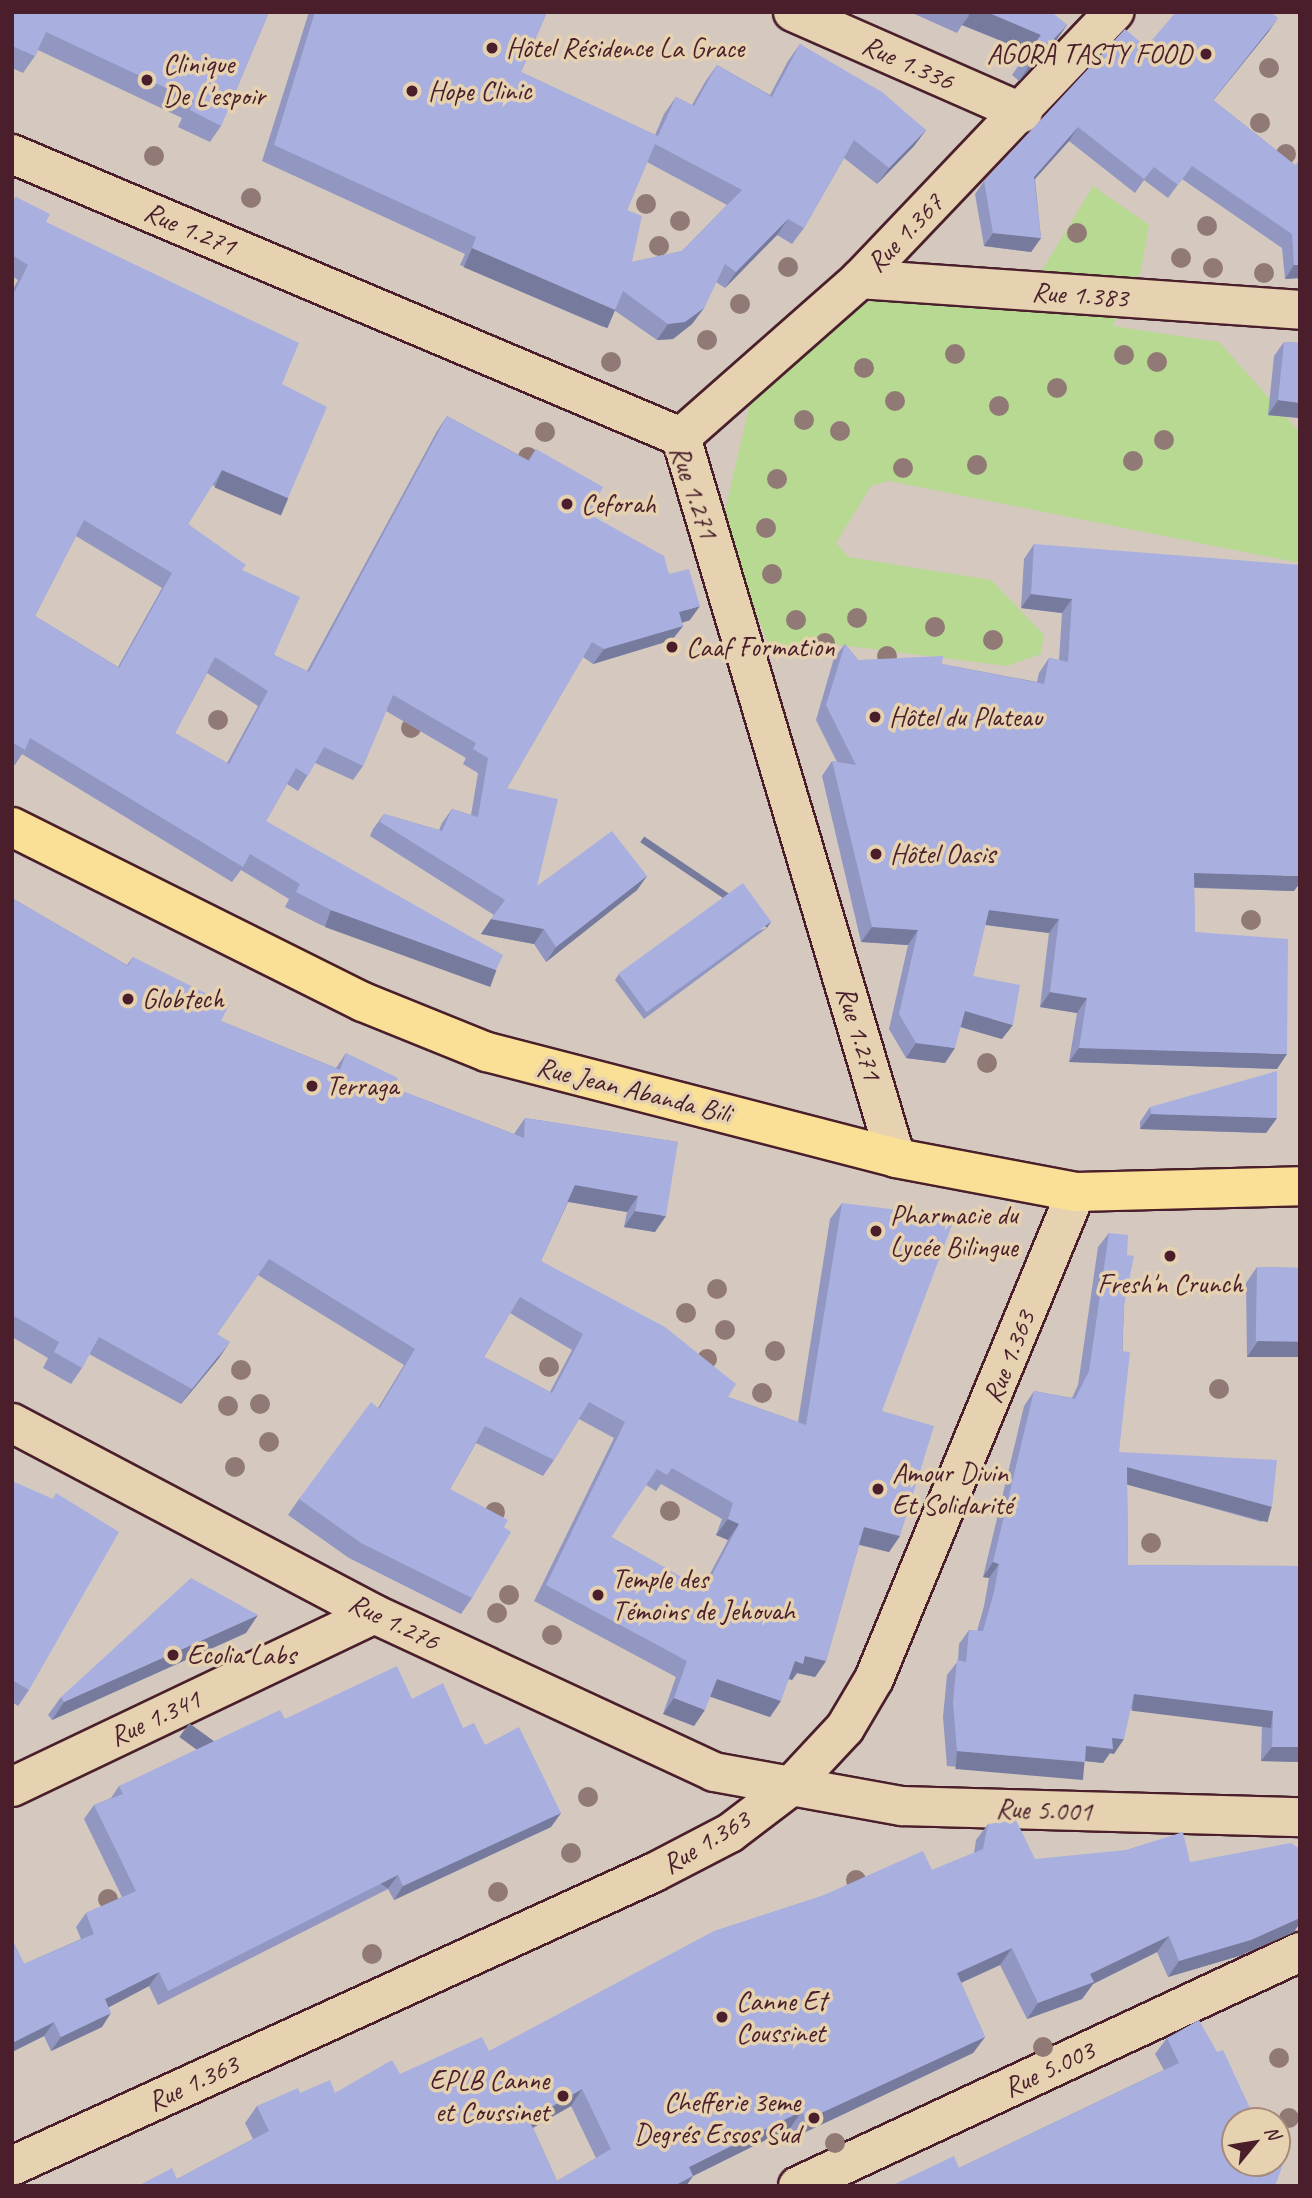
<!DOCTYPE html>
<meta charset="utf-8">
<style>
body{margin:0}
#map{position:relative;width:1312px;height:2198px;overflow:hidden;background:#d4c8bf;font-family:Caveat,sans-serif}
div>[style]{position:absolute}
.green>*{inset:0;background:#b7d992}
.roads{filter:drop-shadow(2px 0 #4a1f2b) drop-shadow(-2px 0 #4a1f2b) drop-shadow(0 2px #4a1f2b) drop-shadow(0 -2px #4a1f2b)}
.minor>*{height:38px;margin:-19px;padding:0 19px;transform-origin:19px;border-radius:19px;background:#e6d2b1}
.tertiary>*{height:38px;margin:-19px;padding:0 19px;transform-origin:19px;border-radius:19px;background:#e6d2b1}
.secondary>*{height:38px;margin:-19px;padding:0 19px;transform-origin:19px;border-radius:19px;background:#e6d2b1}
.primary>*{height:38px;margin:-19px;padding:0 19px;transform-origin:19px;border-radius:19px;background:#fadf96}
.trees>*{width:20px;height:20px;margin:-10px;border-radius:50%;background:#917a76}
.wall>*{inset:0;background:#9197c1}
.shaded-wall>*{inset:0;background:#767b9d;transform-origin:0 0}
.building>*{inset:0;background:#a9b0e0;transform-origin:0 0}
.dots>*{width:19px;height:19px;translate:-50% -50%;box-sizing:border-box;border:4px solid #e6d2b1;border-radius:50%}
span{translate:-50% -50%;white-space:nowrap;text-align:center;line-height:1.15;-webkit-text-stroke:7px #e6d2b1;paint-order:stroke}
.poi-label{font-size:28px;color:#4a1f2b}
.left{translate:0 -50%;text-align:left}
.right{translate:-100% -50%;text-align:right}
.street-label{font-size:28px;color:#4a1f2b}
.frame{position:absolute;inset:0;border:14px solid #4a1f2b;pointer-events:none}
.north{position:absolute;left:1221px;top:2107px;width:70px;height:70px;box-sizing:border-box;background:#e6d2b1;border:2px solid #a88a7b;border-radius:50%;rotate:60deg;font-size:19px;font-weight:700;line-height:28px;text-align:center;color:#4a1f2b}
.north::after{content:'';display:block;margin:auto;width:24px;height:32px;background:#4a1f2b;clip-path:polygon(50% 0,100% 100%,50% 72%,0 100%)}
</style>
<div id="map">
<div class="green">
<div style="clip-path:polygon(1093px 186px,1149px 225px,1141px 270px,1113px 326px,1219px 342px,1300px 433px,1300px 563px,889px 481px,871px 486px,836px 543px,848px 557px,991px 580px,1044px 635px,1041px 654px,1007px 666px,825px 643px,773px 656px,725px 534px,724px 515px,750px 403px,767px 369px,792px 343px,879px 297px,1023px 302px)"></div>
</div>
<div class="roads">
<div class="minor">
<div style="left:793px;top:12px;width:251px;rotate:23.7deg"></div>
<div style="left:860px;top:279px;width:441px;rotate:4deg"></div>
<div style="left:681px;top:437px;width:239px;rotate:-41.4deg"></div>
<div style="left:860px;top:279px;width:369px;rotate:-46.4deg"></div>
<div style="left:12px;top:1423px;width:409px;rotate:27.8deg"></div>
<div style="left:374px;top:1614px;width:375px;rotate:24.9deg"></div>
<div style="left:714px;top:1772px;width:191px;rotate:10.3deg"></div>
<div style="left:902px;top:1806px;width:398px;rotate:1.6deg"></div>
<div style="left:12px;top:1787px;width:401px;rotate:-25.5deg"></div>
<div style="left:798px;top:2186px;width:554px;rotate:-24.99deg"></div>
</div>
<div class="tertiary">
<div style="left:12px;top:154px;width:726px;rotate:22.93deg"></div>
<div style="left:681px;top:437px;width:752px;rotate:73.4deg"></div>
</div>
<div class="secondary">
<div style="left:12px;top:2166px;width:705px;rotate:-24.57deg"></div>
<div style="left:653px;top:1873px;width:87px;rotate:-27.5deg"></div>
<div style="left:730px;top:1833px;width:74px;rotate:-37.3deg"></div>
<div style="left:789px;top:1788px;width:82px;rotate:-47deg"></div>
<div style="left:845px;top:1728px;width:57px;rotate:-59.4deg"></div>
<div style="left:874px;top:1679px;width:527px;rotate:-67.47deg"></div>
</div>
<div class="primary">
<div style="left:12px;top:827px;width:392px;rotate:26.5deg"></div>
<div style="left:363px;top:1002px;width:134px;rotate:22deg"></div>
<div style="left:487px;top:1052px;width:423px;rotate:14.5deg"></div>
<div style="left:896px;top:1158px;width:183px;rotate:10.7deg"></div>
<div style="left:1076px;top:1192px;width:224px;rotate:-1.5deg"></div>
</div>
</div>
<div class="trees">
<div style="left:1269px;top:68px"></div>
<div style="left:1260px;top:123px"></div>
<div style="left:1286px;top:154px"></div>
<div style="left:154px;top:156px"></div>
<div style="left:251px;top:198px"></div>
<div style="left:646px;top:204px"></div>
<div style="left:680px;top:221px"></div>
<div style="left:1207px;top:226px"></div>
<div style="left:1077px;top:233px"></div>
<div style="left:659px;top:246px"></div>
<div style="left:1181px;top:258px"></div>
<div style="left:788px;top:267px"></div>
<div style="left:1213px;top:268px"></div>
<div style="left:1264px;top:273px"></div>
<div style="left:740px;top:304px"></div>
<div style="left:707px;top:340px"></div>
<div style="left:955px;top:354px"></div>
<div style="left:1124px;top:355px"></div>
<div style="left:611px;top:362px"></div>
<div style="left:1157px;top:362px"></div>
<div style="left:864px;top:368px"></div>
<div style="left:1057px;top:388px"></div>
<div style="left:895px;top:401px"></div>
<div style="left:999px;top:406px"></div>
<div style="left:804px;top:420px"></div>
<div style="left:840px;top:431px"></div>
<div style="left:545px;top:432px"></div>
<div style="left:1164px;top:440px"></div>
<div style="left:528px;top:457px"></div>
<div style="left:1133px;top:461px"></div>
<div style="left:977px;top:465px"></div>
<div style="left:903px;top:468px"></div>
<div style="left:777px;top:479px"></div>
<div style="left:766px;top:528px"></div>
<div style="left:772px;top:574px"></div>
<div style="left:857px;top:618px"></div>
<div style="left:796px;top:620px"></div>
<div style="left:935px;top:627px"></div>
<div style="left:993px;top:640px"></div>
<div style="left:825px;top:643px"></div>
<div style="left:887px;top:656px"></div>
<div style="left:218px;top:720px"></div>
<div style="left:411px;top:728px"></div>
<div style="left:1251px;top:920px"></div>
<div style="left:987px;top:1063px"></div>
<div style="left:717px;top:1289px"></div>
<div style="left:686px;top:1313px"></div>
<div style="left:725px;top:1330px"></div>
<div style="left:775px;top:1351px"></div>
<div style="left:707px;top:1359px"></div>
<div style="left:549px;top:1367px"></div>
<div style="left:241px;top:1370px"></div>
<div style="left:1219px;top:1389px"></div>
<div style="left:762px;top:1393px"></div>
<div style="left:260px;top:1404px"></div>
<div style="left:228px;top:1406px"></div>
<div style="left:269px;top:1442px"></div>
<div style="left:235px;top:1467px"></div>
<div style="left:670px;top:1511px"></div>
<div style="left:495px;top:1512px"></div>
<div style="left:1151px;top:1543px"></div>
<div style="left:509px;top:1595px"></div>
<div style="left:497px;top:1613px"></div>
<div style="left:552px;top:1635px"></div>
<div style="left:588px;top:1797px"></div>
<div style="left:571px;top:1853px"></div>
<div style="left:856px;top:1880px"></div>
<div style="left:498px;top:1892px"></div>
<div style="left:108px;top:1899px"></div>
<div style="left:372px;top:1954px"></div>
<div style="left:1043px;top:2047px"></div>
<div style="left:1279px;top:2058px"></div>
<div style="left:1289px;top:2118px"></div>
<div style="left:835px;top:2143px"></div>
</div>
<div class="wall">
<div style="clip-path:polygon(12px 12px,269px 12px,221px 126px,210px 142px,178px 127px,182px 118px,38px 50px,35px 56px,23px 73px,12px 68px)"></div>
<div style="clip-path:polygon(evenodd,309px 12px,547px 12px,521px 72px,655px 135px,664px 114px,676px 97px,692px 105px,705px 82px,717px 65px,770px 95px,788px 61px,800px 44px,926px 130px,914px 146px,877px 184px,844px 158px,804px 228px,792px 244px,777px 235px,725px 288px,716px 282px,704px 308px,692px 324px,673px 339px,657px 340px,614px 310px,603px 327px,460px 265px,465px 254px,262px 161px,309px 12px,647px 162px,727px 205px,682px 251px,632px 262px,627px 210px,647px 162px)"></div>
<div style="clip-path:polygon(910px 12px,1051px 12px,1067px 25px,1055px 42px,1019px 81px,1012px 75px,1028px 52px,962px 25px,957px 33px)"></div>
<div style="clip-path:polygon(1269px 31px,1213px 100px,1295px 165px,1300px 278px,1285px 279px,1282px 248px,1182px 179px,1168px 198px,1144px 180px,1135px 193px,1069px 141px,1035px 179px,1041px 238px,1031px 252px,984px 246px,975px 194px,984px 181px,1146px 47px)"></div>
<div style="clip-path:polygon(evenodd,16px 197px,46px 222px,282px 384px,288px 498px,278px 513px,212px 485px,188px 524px,242px 570px,274px 655px,307px 671px,437px 431px,447px 416px,528px 460px,536px 449px,589px 514px,669px 574px,690px 620px,682px 623px,683px 626px,672px 640px,593px 664px,583px 657px,507px 788px,537px 886px,647px 876px,637px 890px,546px 962px,534px 944px,481px 934px,494px 915px,370px 836px,373px 829px,384px 814px,439px 830px,442px 823px,452px 809px,471px 815px,478px 773px,463px 764px,466px 758px,386px 711px,363px 766px,353px 780px,315px 763px,298px 791px,287px 784px,266px 821px,496px 970px,486px 985px,321px 925px,285px 907px,289px 899px,241px 870px,232px 882px,22px 754px,15px 765px,12px 763px,12px 291px,18px 280px,12px 276px,12px 203px,16px 197px,76px 536px,162px 588px,118px 667px,35px 616px,76px 536px,16px 197px,207px 673px,258px 706px,227px 763px,175px 733px,207px 673px)"></div>
<div style="clip-path:polygon(1284px 342px,1300px 343px,1300px 418px,1268px 415px,1274px 356px)"></div>
<div style="clip-path:polygon(1034px 544px,1294px 891px,1194px 888px,1195px 932px,1277px 1069px,1069px 1062px,1077px 1013px,1040px 1007px,1049px 933px,985px 925px,973px 976px,1002px 1039px,960px 1027px,945px 1063px,906px 1058px,889px 1029px,908px 945px,861px 942px,822px 776px,832px 761px,837px 762px,816px 720px,834px 658px,845px 644px,858px 660px,942px 664px,1037px 682px,1039px 673px,1049px 658px,1059px 660px,1062px 613px,1021px 608px,1024px 559px)"></div>
<div style="clip-path:polygon(evenodd,12px 898px,127px 965px,133px 957px,221px 1021px,336px 1068px,346px 1053px,394px 1088px,514px 1134px,525px 1118px,678px 1142px,655px 1232px,624px 1227px,627px 1212px,568px 1202px,541px 1261px,728px 1397px,798px 1422px,830px 1219px,842px 1203px,882px 1411px,900px 1536px,889px 1552px,859px 1545px,826px 1661px,815px 1677px,797px 1673px,792px 1680px,789px 1679px,770px 1717px,710px 1696px,694px 1726px,663px 1714px,676px 1677px,534px 1601px,614px 1438px,579px 1419px,554px 1460px,543px 1476px,476px 1443px,450px 1489px,504px 1527px,472px 1598px,461px 1614px,349px 1558px,288px 1515px,299px 1499px,378px 1408px,404px 1365px,258px 1275px,217px 1334px,219px 1358px,181px 1404px,89px 1354px,82px 1368px,71px 1384px,43px 1368px,48px 1358px,12px 1337px,12px 898px,510px 1313px,572px 1350px,550px 1392px,484px 1357px,510px 1313px,12px 898px,661px 1484px,722px 1519px,716px 1535px,728px 1540px,702px 1589px,611px 1537px,646px 1485px,656px 1491px,661px 1484px)"></div>
<div style="clip-path:polygon(767px 928px,644px 1019px,615px 980px,619px 974px)"></div>
<div style="clip-path:polygon(1150px 1107px,1277px 1118px,1266px 1133px,1140px 1129px,1140px 1122px)"></div>
<div style="clip-path:polygon(1109px 1233px,1124px 1306px,1119px 1452px,1272px 1507px,1262px 1522px,1127px 1484px,1128px 1565px,1300px 1566px,1300px 1762px,1261px 1761px,1262px 1725px,1131px 1709px,1114px 1754px,1110px 1753px,1103px 1763px,1085px 1761px,1075px 1777px,947px 1766px,943px 1717px,947px 1675px,958px 1661px,959px 1644px,969px 1630px,977px 1631px,984px 1606px,989px 1578px,983px 1577px,1024px 1406px,1034px 1391px,1072px 1398px,1078px 1385px,1098px 1247px)"></div>
<div style="clip-path:polygon(1257px 1267px,1300px 1268px,1300px 1357px,1247px 1357px,1246px 1283px)"></div>
<div style="clip-path:polygon(12px 1481px,29px 1690px,18px 1706px,12px 1702px)"></div>
<div style="clip-path:polygon(246px 1633px,52px 1720px,48px 1715px,61px 1697px)"></div>
<div style="clip-path:polygon(412px 1699px,463px 1728px,485px 1745px,561px 1813px,551px 1827px,394px 1900px,388px 1889px,158px 2005px,149px 1986px,109px 2007px,102px 2027px,51px 2051px,44px 2036px,12px 2052px,12px 1939px,24px 1964px,81px 1939px,76px 1927px,86px 1913px,122px 1897px,84px 1819px,94px 1805px,111px 1798px,119px 1786px,285px 1719px)"></div>
<div style="clip-path:polygon(evenodd,988px 1824px,1035px 1859px,1190px 1862px,1294px 1932px,1239px 1956px,1168px 1977px,1157px 1952px,1093px 1984px,1082px 1999px,1027px 2019px,1000px 1965px,961px 1983px,985px 2037px,973px 2053px,795px 2137px,790px 2128px,693px 2176px,686px 2186px,138px 2186px,177px 2179px,253px 2139px,245px 2123px,257px 2106px,300px 2093px,335px 2093px,489px 2051px,974px 1853px,976px 1840px,988px 1824px,571px 2106px,596px 2158px,557px 2181px,533px 2128px,571px 2106px)"></div>
<div style="clip-path:polygon(1167px 2038px,1275px 2186px,959px 2168px,1164px 2070px,1155px 2054px)"></div>
</div>
<div class="shaded-wall">
<div style="clip-path:polygon(968px 12px,987px 12px,1041px 35px,1029px 52px,962px 25px,969px 16px)"></div>
<div style="clip-path:polygon(1278px 18px,1269px 31px,1203px 113px,1213px 100px)"></div>
<div style="clip-path:polygon(1067px 25px,1055px 42px,1019px 81px,1031px 63px)"></div>
<div style="clip-path:polygon(1078px 127px,1069px 141px,1025px 190px,1034px 177px)"></div>
<div style="clip-path:polygon(926px 130px,914px 146px,877px 184px,889px 168px)"></div>
<div style="clip-path:polygon(788px 219px,777px 235px,725px 288px,736px 272px)"></div>
<div style="clip-path:polygon(993px 233px,1041px 238px,1031px 252px,984px 246px)"></div>
<div style="left:472px;top:248px;width:156px;height:21px;rotate:23deg"></div>
<div style="clip-path:polygon(1294px 265px,1300px 265px,1300px 278px,1285px 279px)"></div>
<div style="clip-path:polygon(704px 308px,692px 324px,673px 339px,657px 340px,668px 324px)"></div>
<div style="clip-path:polygon(1278px 400px,1300px 403px,1300px 418px,1268px 415px)"></div>
<div style="left:222px;top:470px;width:72px;height:19px;rotate:23deg"></div>
<div style="clip-path:polygon(1031px 594px,1072px 599px,1062px 613px,1021px 608px)"></div>
<div style="clip-path:polygon(700px 606px,690px 620px,669px 627px,679px 612px)"></div>
<div style="clip-path:polygon(683px 626px,672px 640px,593px 664px,604px 649px)"></div>
<div style="clip-path:polygon(1194px 873px,1300px 876px,1300px 883px,1294px 891px,1184px 887px)"></div>
<div style="clip-path:polygon(647px 876px,637px 890px,546px 962px,556px 947px)"></div>
<div style="left:331px;top:910px;width:176px;height:18px;rotate:20deg"></div>
<div style="clip-path:polygon(989px 910px,1059px 919px,1049px 933px,979px 924px)"></div>
<div style="clip-path:polygon(491px 919px,544px 929px,534px 944px,481px 934px)"></div>
<div style="left:771px;top:922px;width:7px;height:153px;rotate:124deg"></div>
<div style="clip-path:polygon(872px 927px,918px 930px,908px 945px,861px 942px)"></div>
<div style="clip-path:polygon(1050px 992px,1087px 998px,1077px 1013px,1040px 1007px)"></div>
<div style="clip-path:polygon(965px 1011px,1013px 1025px,1002px 1039px,954px 1025px)"></div>
<div style="clip-path:polygon(916px 1043px,955px 1048px,945px 1063px,906px 1058px)"></div>
<div style="clip-path:polygon(1079px 1048px,1287px 1054px,1277px 1069px,1069px 1062px)"></div>
<div style="clip-path:polygon(1151px 1114px,1277px 1118px,1266px 1133px,1140px 1129px)"></div>
<div style="clip-path:polygon(575px 1185px,638px 1196px,627px 1212px,564px 1201px)"></div>
<div style="clip-path:polygon(635px 1211px,666px 1216px,655px 1232px,624px 1227px)"></div>
<div style="clip-path:polygon(1258px 1341px,1300px 1341px,1300px 1357px,1247px 1357px)"></div>
<div style="clip-path:polygon(230px 1342px,219px 1358px,181px 1404px,192px 1389px)"></div>
<div style="left:1127px;top:1467px;width:150px;height:17px;rotate:15deg"></div>
<div style="clip-path:polygon(728px 1519px,739px 1524px,728px 1540px,716px 1535px)"></div>
<div style="clip-path:polygon(864px 1527px,900px 1536px,889px 1552px,853px 1543px)"></div>
<div style="clip-path:polygon(993px 1562px,999px 1564px,989px 1578px,983px 1577px)"></div>
<div style="clip-path:polygon(258px 1615px,246px 1633px,52px 1720px,64px 1702px)"></div>
<div style="clip-path:polygon(805px 1656px,826px 1661px,815px 1677px,797px 1673px,792px 1680px,783px 1677px,795px 1661px)"></div>
<div style="clip-path:polygon(717px 1679px,781px 1701px,770px 1717px,705px 1695px)"></div>
<div style="left:1134px;top:1694px;width:140px;height:17px;rotate:7deg"></div>
<div style="clip-path:polygon(674px 1698px,705px 1710px,694px 1726px,663px 1714px)"></div>
<div style="clip-path:polygon(1112px 1738px,1124px 1739px,1114px 1754px,1110px 1753px,1103px 1763px,1075px 1760px,1086px 1746px)"></div>
<div style="clip-path:polygon(1272px 1747px,1300px 1747px,1300px 1762px,1261px 1761px)"></div>
<div style="left:957px;top:1751px;width:128px;height:18px;rotate:5deg"></div>
<div style="clip-path:polygon(561px 1813px,551px 1827px,394px 1900px,403px 1886px)"></div>
<div style="left:398px;top:1875px;width:17px;height:258px;rotate:126deg"></div>
<div style="clip-path:polygon(1300px 1918px,1300px 1923px,1294px 1932px,1239px 1956px,1168px 1977px,1179px 1961px)"></div>
<div style="clip-path:polygon(1169px 1936px,1157px 1952px,1093px 1984px,1082px 1999px,1027px 2019px,1038px 2003px,1090px 1974px)"></div>
<div style="clip-path:polygon(1012px 1948px,1000px 1965px,945px 1990px,957px 1973px)"></div>
<div style="clip-path:polygon(159px 1972px,149px 1986px,96px 2014px,105px 1999px)"></div>
<div style="clip-path:polygon(111px 2013px,102px 2027px,51px 2051px,61px 2037px)"></div>
<div style="clip-path:polygon(54px 2022px,44px 2036px,12px 2052px,12px 2043px)"></div>
<div style="clip-path:polygon(985px 2037px,973px 2053px,795px 2137px,806px 2120px)"></div>
<div style="clip-path:polygon(582px 2089px,571px 2106px,518px 2136px,529px 2120px)"></div>
<div style="clip-path:polygon(802px 2111px,790px 2128px,693px 2176px,686px 2186px,674px 2186px,689px 2167px)"></div>
</div>
<div class="building">
<div style="clip-path:polygon(12px 12px,269px 12px,221px 126px,190px 110px,194px 101px,46px 32px,35px 56px,12px 46px)"></div>
<div style="clip-path:polygon(evenodd,315px 12px,547px 12px,521px 72px,658px 136px,676px 97px,694px 106px,717px 65px,772px 97px,800px 44px,882px 92px,926px 130px,889px 168px,854px 140px,804px 228px,788px 219px,736px 272px,725px 264px,704px 308px,685px 322px,668px 324px,623px 291px,615px 310px,472px 248px,476px 237px,274px 145px,315px 12px,655px 144px,742px 190px,682px 251px,632px 262px,642px 216px,627px 210px,655px 144px)"></div>
<div style="clip-path:polygon(987px 12px,1051px 12px,1067px 25px,1031px 63px,1024px 58px,1041px 35px)"></div>
<div style="clip-path:polygon(1176px 12px,1271px 12px,1278px 18px,1213px 100px,1295px 165px,1300px 160px,1300px 265px,1294px 265px,1292px 234px,1192px 166px,1178px 185px,1154px 167px,1144px 179px,1078px 127px,1034px 177px,1041px 238px,993px 233px,984px 181px,1125px 29px,1146px 47px)"></div>
<div style="clip-path:polygon(evenodd,16px 197px,50px 214px,46px 222px,299px 343px,282px 384px,327px 407px,288px 498px,222px 470px,188px 524px,246px 565px,242px 570px,300px 597px,274px 655px,309px 672px,447px 416px,529px 461px,536px 449px,603px 487px,589px 514px,664px 556px,669px 574px,689px 569px,700px 606px,679px 612px,683px 626px,604px 649px,592px 642px,507px 788px,558px 799px,537px 886px,612px 831px,647px 876px,556px 947px,544px 929px,491px 919px,505px 900px,380px 822px,384px 814px,442px 831px,452px 809px,478px 817px,488px 758px,473px 749px,476px 743px,393px 695px,363px 766px,324px 747px,308px 776px,296px 768px,266px 821px,503px 955px,496px 970px,331px 910px,296px 892px,300px 884px,250px 854px,243px 867px,30px 738px,25px 750px,12px 742px,12px 297px,28px 265px,12px 255px,12px 206px,16px 197px,84px 520px,172px 573px,119px 668px,35px 616px,84px 520px,16px 197px,215px 657px,268px 691px,229px 764px,175px 733px,215px 657px)"></div>
<div style="clip-path:polygon(1284px 342px,1300px 343px,1300px 403px,1278px 400px)"></div>
<div style="clip-path:polygon(1034px 544px,1300px 565px,1300px 876px,1194px 873px,1195px 932px,1288px 939px,1287px 1054px,1079px 1048px,1087px 998px,1050px 992px,1059px 919px,989px 910px,973px 976px,1020px 985px,1013px 1025px,965px 1011px,955px 1048px,916px 1043px,899px 1014px,918px 930px,872px 927px,832px 761px,856px 765px,826px 705px,845px 644px,858px 660px,943px 656px,942px 664px,1044px 684px,1049px 658px,1068px 662px,1072px 599px,1031px 594px)"></div>
<div style="left:743px;top:883px;width:48px;height:154px;rotate:54deg"></div>
<div style="clip-path:polygon(evenodd,12px 898px,128px 966px,133px 957px,229px 1005px,221px 1021px,340px 1070px,346px 1053px,398px 1078px,394px 1088px,524px 1138px,525px 1118px,678px 1142px,666px 1216px,635px 1211px,638px 1196px,575px 1185px,541px 1261px,665px 1327px,736px 1384px,728px 1397px,806px 1425px,842px 1203px,955px 1217px,882px 1411px,934px 1426px,900px 1536px,864px 1527px,826px 1661px,805px 1656px,803px 1664px,795px 1661px,781px 1701px,717px 1679px,705px 1710px,674px 1698px,687px 1661px,546px 1585px,625px 1422px,589px 1402px,554px 1460px,485px 1426px,450px 1489px,508px 1520px,504px 1527px,511px 1532px,472px 1598px,361px 1543px,299px 1499px,371px 1402px,379px 1409px,415px 1349px,269px 1259px,217px 1334px,230px 1342px,192px 1389px,99px 1337px,82px 1368px,54px 1352px,59px 1342px,12px 1315px,12px 898px,520px 1297px,583px 1334px,552px 1393px,484px 1357px,520px 1297px,12px 898px,672px 1468px,733px 1503px,728px 1519px,739px 1524px,704px 1590px,611px 1537px,657px 1469px,667px 1475px,672px 1468px)"></div>
<div style="clip-path:polygon(1277px 1071px,1277px 1118px,1151px 1114px,1150px 1107px)"></div>
<div style="clip-path:polygon(1109px 1233px,1128px 1235px,1127px 1255px,1134px 1256px,1124px 1306px,1122px 1351px,1130px 1352px,1119px 1452px,1277px 1460px,1272px 1507px,1127px 1467px,1128px 1565px,1300px 1566px,1300px 1747px,1272px 1747px,1273px 1711px,1134px 1694px,1124px 1739px,1112px 1738px,1113px 1749px,1086px 1746px,1085px 1762px,957px 1751px,953px 1702px,957px 1660px,966px 1662px,969px 1630px,983px 1631px,994px 1592px,999px 1564px,993px 1562px,1034px 1391px,1075px 1399px,1089px 1371px)"></div>
<div style="left:1257px;top:1267px;width:43px;height:74px;rotate:1deg"></div>
<div style="clip-path:polygon(12px 1481px,53px 1499px,56px 1493px,119px 1532px,29px 1690px,12px 1680px)"></div>
<div style="clip-path:polygon(191px 1578px,258px 1615px,64px 1702px,61px 1697px)"></div>
<div style="clip-path:polygon(397px 1666px,412px 1699px,443px 1683px,463px 1728px,474px 1723px,485px 1745px,519px 1727px,561px 1813px,403px 1886px,398px 1875px,168px 1991px,159px 1972px,105px 1999px,111px 2013px,61px 2037px,54px 2022px,12px 2043px,12px 1939px,24px 1964px,94px 1934px,86px 1913px,136px 1891px,94px 1805px,123px 1794px,119px 1786px,280px 1710px,285px 1719px)"></div>
<div style="clip-path:polygon(evenodd,1016px 1820px,1035px 1859px,1126px 1850px,1183px 1832px,1190px 1862px,1291px 1843px,1300px 1849px,1300px 1918px,1251px 1940px,1179px 1961px,1169px 1936px,1090px 1974px,1094px 1982px,1038px 2003px,1012px 1948px,957px 1973px,985px 2037px,806px 2120px,802px 2111px,689px 2167px,693px 2176px,674px 2186px,138px 2186px,172px 2168px,177px 2179px,269px 2131px,257px 2106px,298px 2088px,300px 2093px,330px 2080px,335px 2093px,392px 2060px,400px 2074px,482px 2037px,489px 2051px,714px 1931px,824px 1895px,923px 1851px,932px 1870px,983px 1849px,988px 1824px,1016px 1820px,582px 2089px,611px 2149px,557px 2181px,529px 2120px,582px 2089px)"></div>
<div style="clip-path:polygon(1199px 2020px,1217px 2052px,1223px 2050px,1256px 2121px,1235px 2121px,1235px 2163px,1277px 2163px,1277px 2122px,1280px 2120px,1289px 2148px,1275px 2186px,891px 2186px,954px 2156px,959px 2168px,1179px 2063px,1167px 2038px)"></div>
</div>
<div class="dots">
<div style="left:492px;top:48px;background:#4a1f2b"></div>
<div style="left:1206px;top:54px;background:#4a1f2b"></div>
<div style="left:147px;top:80px;background:#4a1f2b"></div>
<div style="left:412px;top:91px;background:#4a1f2b"></div>
<div style="left:567px;top:504px;background:#4a1f2b"></div>
<div style="left:672px;top:647px;background:#4a1f2b"></div>
<div style="left:875px;top:717px;background:#4a1f2b"></div>
<div style="left:876px;top:854px;background:#4a1f2b"></div>
<div style="left:128px;top:999px;background:#4a1f2b"></div>
<div style="left:312px;top:1086px;background:#4a1f2b"></div>
<div style="left:876px;top:1231px;background:#4a1f2b"></div>
<div style="left:1170px;top:1256px;background:#4a1f2b"></div>
<div style="left:878px;top:1489px;background:#4a1f2b"></div>
<div style="left:598px;top:1595px;background:#4a1f2b"></div>
<div style="left:173px;top:1655px;background:#4a1f2b"></div>
<div style="left:722px;top:2017px;background:#4a1f2b"></div>
<div style="left:563px;top:2096px;background:#4a1f2b"></div>
<div style="left:814px;top:2118px;background:#4a1f2b"></div>
</div>
<div class="poi-label">
<span class="left" style="left:506px;top:48px">Hôtel Résidence La Grace</span>
<span class="right" style="left:1192px;top:54px">AGORA TASTY FOOD</span>
<span class="left" style="left:163px;top:80px">Clinique<br>De L'espoir</span>
<span class="left" style="left:428px;top:91px">Hope Clinic</span>
<span class="left" style="left:581px;top:504px">Ceforah</span>
<span class="left" style="left:686px;top:647px">Caaf Formation</span>
<span class="left" style="left:889px;top:717px">Hôtel du Plateau</span>
<span class="left" style="left:890px;top:854px">Hôtel Oasis</span>
<span class="left" style="left:142px;top:999px">Globtech</span>
<span class="left" style="left:326px;top:1086px">Terraga</span>
<span class="left" style="left:890px;top:1231px">Pharmacie du<br>Lycée Bilingue</span>
<span style="left:1170px;top:1284px">Fresh'n Crunch</span>
<span class="left" style="left:892px;top:1489px">Amour Divin<br>Et Solidarité</span>
<span class="left" style="left:612px;top:1595px">Temple des<br>Témoins de Jehovah</span>
<span class="left" style="left:187px;top:1655px">Ecolia Labs</span>
<span class="left" style="left:736px;top:2017px">Canne Et<br>Coussinet</span>
<span class="right" style="left:549px;top:2096px">EPLB Canne<br>et Coussinet</span>
<span class="right" style="left:800px;top:2118px">Chefferie 3eme<br>Degrés Essos Sud</span>
</div>
<div class="street-label">
<span style="left:908px;top:63px;rotate:24deg">Rue 1.336</span>
<span style="left:190px;top:229px;rotate:23deg">Rue 1.271</span>
<span style="left:905px;top:233px;rotate:-46deg">Rue 1.367</span>
<span style="left:1080px;top:295px;rotate:4deg">Rue 1.383</span>
<span style="left:694px;top:492px;rotate:71deg">Rue 1.271</span>
<span style="left:859px;top:1033px;rotate:73deg">Rue 1.271</span>
<span style="left:634px;top:1090px;rotate:14deg">Rue Jean Abanda Bili</span>
<span style="left:1009px;top:1357px;rotate:-68deg">Rue 1.363</span>
<span style="left:394px;top:1622px;rotate:26deg">Rue 1.276</span>
<span style="left:155px;top:1718px;rotate:-25deg">Rue 1.341</span>
<span style="left:1044px;top:1810px;rotate:2deg">Rue 5.001</span>
<span style="left:706px;top:1842px;rotate:-31deg">Rue 1.363</span>
<span style="left:1049px;top:2069px;rotate:-25deg">Rue 5.003</span>
<span style="left:193px;top:2083px;rotate:-25deg">Rue 1.363</span>
</div>
<div class="frame"></div>
<div class="north">N</div>
</div>
